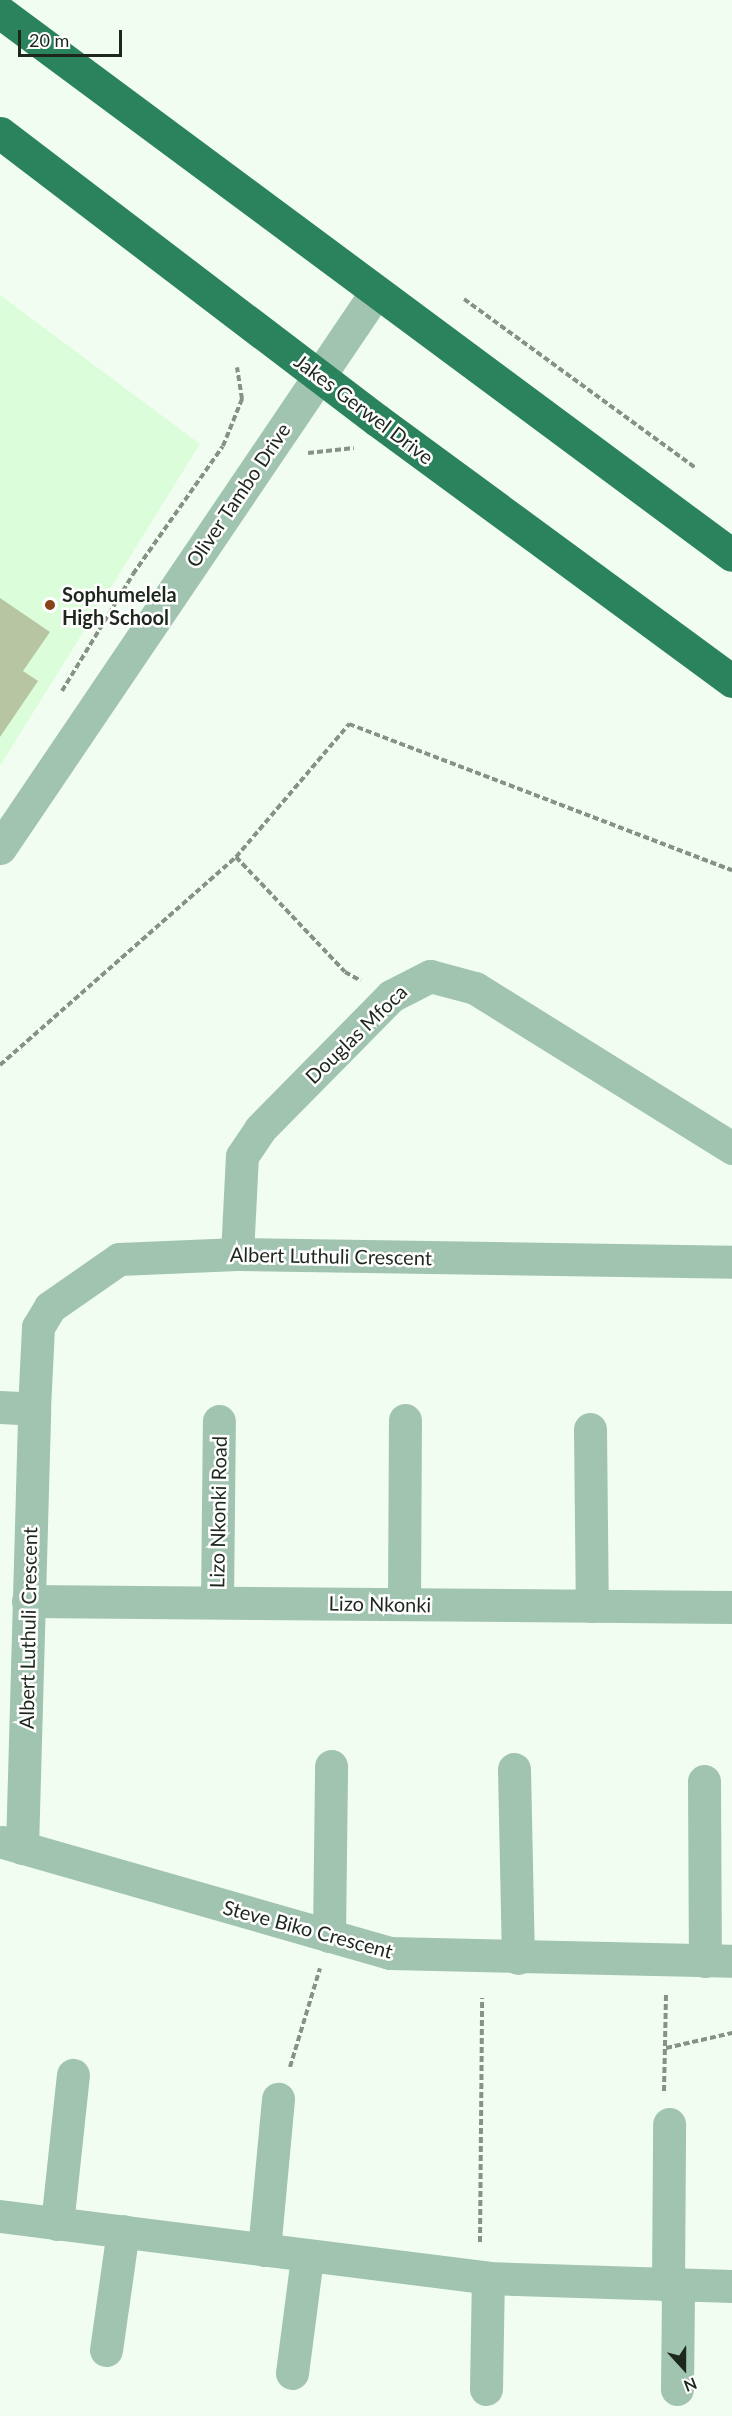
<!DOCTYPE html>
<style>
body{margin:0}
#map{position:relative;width:732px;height:2416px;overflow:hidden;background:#f2fdf1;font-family:Lato,sans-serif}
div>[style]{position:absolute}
.built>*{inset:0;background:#dcfdd9}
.building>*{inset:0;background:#b8c5a2}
.path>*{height:4px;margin-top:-2px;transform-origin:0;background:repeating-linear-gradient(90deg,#879186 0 6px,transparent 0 9px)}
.minor>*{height:33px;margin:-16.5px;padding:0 16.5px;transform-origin:16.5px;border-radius:16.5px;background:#a1c4b1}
.highway>*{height:33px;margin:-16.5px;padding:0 16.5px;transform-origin:16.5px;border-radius:16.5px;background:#2b835e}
.dots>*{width:16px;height:16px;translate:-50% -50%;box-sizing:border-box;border:3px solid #fff;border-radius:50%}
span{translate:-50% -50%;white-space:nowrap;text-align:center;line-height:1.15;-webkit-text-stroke:5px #fff;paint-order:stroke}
.street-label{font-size:20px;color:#1d271c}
.poi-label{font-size:20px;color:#1d271c;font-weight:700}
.left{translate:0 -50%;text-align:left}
.north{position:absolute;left:654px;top:2338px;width:60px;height:60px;-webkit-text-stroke:4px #fff;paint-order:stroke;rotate:159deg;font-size:16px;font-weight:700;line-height:24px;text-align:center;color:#1d271c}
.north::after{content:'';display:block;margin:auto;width:21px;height:27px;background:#1d271c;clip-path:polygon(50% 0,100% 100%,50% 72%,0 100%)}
.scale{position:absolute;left:18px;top:30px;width:104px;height:27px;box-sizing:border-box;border:3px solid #1d271c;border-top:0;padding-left:8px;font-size:18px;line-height:21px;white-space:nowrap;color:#1d271c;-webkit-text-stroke:4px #fff;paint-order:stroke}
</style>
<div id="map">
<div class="built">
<div style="clip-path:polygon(0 295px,200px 444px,0 766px)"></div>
</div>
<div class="building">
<div style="clip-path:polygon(0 598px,50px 632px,23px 671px,38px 681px,0 737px)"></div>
</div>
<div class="path">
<div style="left:464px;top:299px;width:287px;rotate:36.1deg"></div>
<div style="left:308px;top:453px;width:46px;rotate:-6.2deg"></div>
<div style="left:62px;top:691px;width:137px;rotate:-58.7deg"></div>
<div style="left:133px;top:574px;width:156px;rotate:-54.9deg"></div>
<div style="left:223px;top:446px;width:51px;rotate:-68deg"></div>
<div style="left:242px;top:399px;width:32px;rotate:-99deg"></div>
<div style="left:236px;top:857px;width:175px;rotate:-49.6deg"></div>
<div style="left:349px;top:724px;width:410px;rotate:20.9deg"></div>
<div style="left:0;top:1065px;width:315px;rotate:-41.4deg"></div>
<div style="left:236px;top:857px;width:158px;rotate:46.5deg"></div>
<div style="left:345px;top:972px;width:18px;rotate:29deg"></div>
<div style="left:666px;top:2048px;width:68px;rotate:-12.8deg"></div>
<div style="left:290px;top:2067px;width:103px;rotate:-73.1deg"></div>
<div style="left:664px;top:2091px;width:98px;rotate:-88.8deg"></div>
<div style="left:480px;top:2242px;width:244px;rotate:-89.5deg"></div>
</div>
<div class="minor">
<div style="left:0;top:848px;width:671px;rotate:-55.93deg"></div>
<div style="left:237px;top:1254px;width:98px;rotate:-87.1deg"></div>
<div style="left:242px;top:1156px;width:32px;rotate:-56deg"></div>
<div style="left:260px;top:1129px;width:187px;rotate:-45.4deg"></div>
<div style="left:391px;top:996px;width:44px;rotate:-27.1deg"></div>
<div style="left:430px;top:976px;width:47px;rotate:14.9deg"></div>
<div style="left:475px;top:988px;width:303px;rotate:31.9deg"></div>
<div style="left:0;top:1407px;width:34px;rotate:3deg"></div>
<div style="left:590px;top:1429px;width:177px;rotate:89.4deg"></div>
<div style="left:28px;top:1601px;width:704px;rotate:0.49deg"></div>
<div style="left:217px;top:1602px;width:181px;rotate:-89.4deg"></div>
<div style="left:404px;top:1604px;width:184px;rotate:-89.7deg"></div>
<div style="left:514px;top:1769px;width:189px;rotate:88.8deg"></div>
<div style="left:704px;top:1781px;width:180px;rotate:89.7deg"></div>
<div style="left:3px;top:1842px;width:403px;rotate:16deg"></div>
<div style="left:390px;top:1953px;width:342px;rotate:1.3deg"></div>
<div style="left:22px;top:1848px;width:439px;rotate:-88.4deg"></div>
<div style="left:34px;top:1409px;width:82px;rotate:-87.2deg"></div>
<div style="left:38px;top:1327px;width:23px;rotate:-59deg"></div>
<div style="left:50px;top:1307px;width:84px;rotate:-34.8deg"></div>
<div style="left:119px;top:1259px;width:118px;rotate:-2.4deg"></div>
<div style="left:237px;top:1254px;width:495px;rotate:0.9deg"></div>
<div style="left:329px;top:1936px;width:170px;rotate:-89.3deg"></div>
<div style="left:0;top:2216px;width:492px;rotate:7.2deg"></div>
<div style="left:488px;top:2278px;width:244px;rotate:1.9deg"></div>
<div style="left:57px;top:2224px;width:150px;rotate:-83.9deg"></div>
<div style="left:264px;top:2250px;width:152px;rotate:-84.7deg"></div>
<div style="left:668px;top:2286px;width:162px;rotate:-89.6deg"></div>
<div style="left:106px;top:2350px;width:120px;rotate:-81.9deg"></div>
<div style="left:292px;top:2373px;width:117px;rotate:-82.6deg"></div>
<div style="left:486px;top:2389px;width:111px;rotate:-89deg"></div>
<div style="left:677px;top:2389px;width:103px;rotate:-89.4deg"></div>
</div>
<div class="highway">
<div style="left:0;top:12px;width:911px;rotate:36.57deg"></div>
<div style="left:0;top:133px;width:474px;rotate:37.3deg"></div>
<div style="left:377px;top:420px;width:441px;rotate:36.3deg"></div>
</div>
<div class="dots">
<div style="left:50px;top:605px;background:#89431b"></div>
</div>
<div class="street-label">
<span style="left:364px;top:409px;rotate:37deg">Jakes Gerwel Drive</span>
<span style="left:238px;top:495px;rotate:-56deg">Oliver Tambo Drive</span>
<span style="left:356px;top:1034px;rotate:-44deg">Douglas Mfoca</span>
<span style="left:331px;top:1256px;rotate:1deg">Albert Luthuli Crescent</span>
<span style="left:218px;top:1512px;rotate:-89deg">Lizo Nkonki Road</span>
<span style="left:380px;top:1604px;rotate:1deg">Lizo Nkonki</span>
<span style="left:28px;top:1628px;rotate:-89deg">Albert Luthuli Crescent</span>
<span style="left:308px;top:1929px;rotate:15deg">Steve Biko Crescent</span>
</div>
<div class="poi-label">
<span class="left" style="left:62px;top:606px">Sophumelela<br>High School</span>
</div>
<div class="north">N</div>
<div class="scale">20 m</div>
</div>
